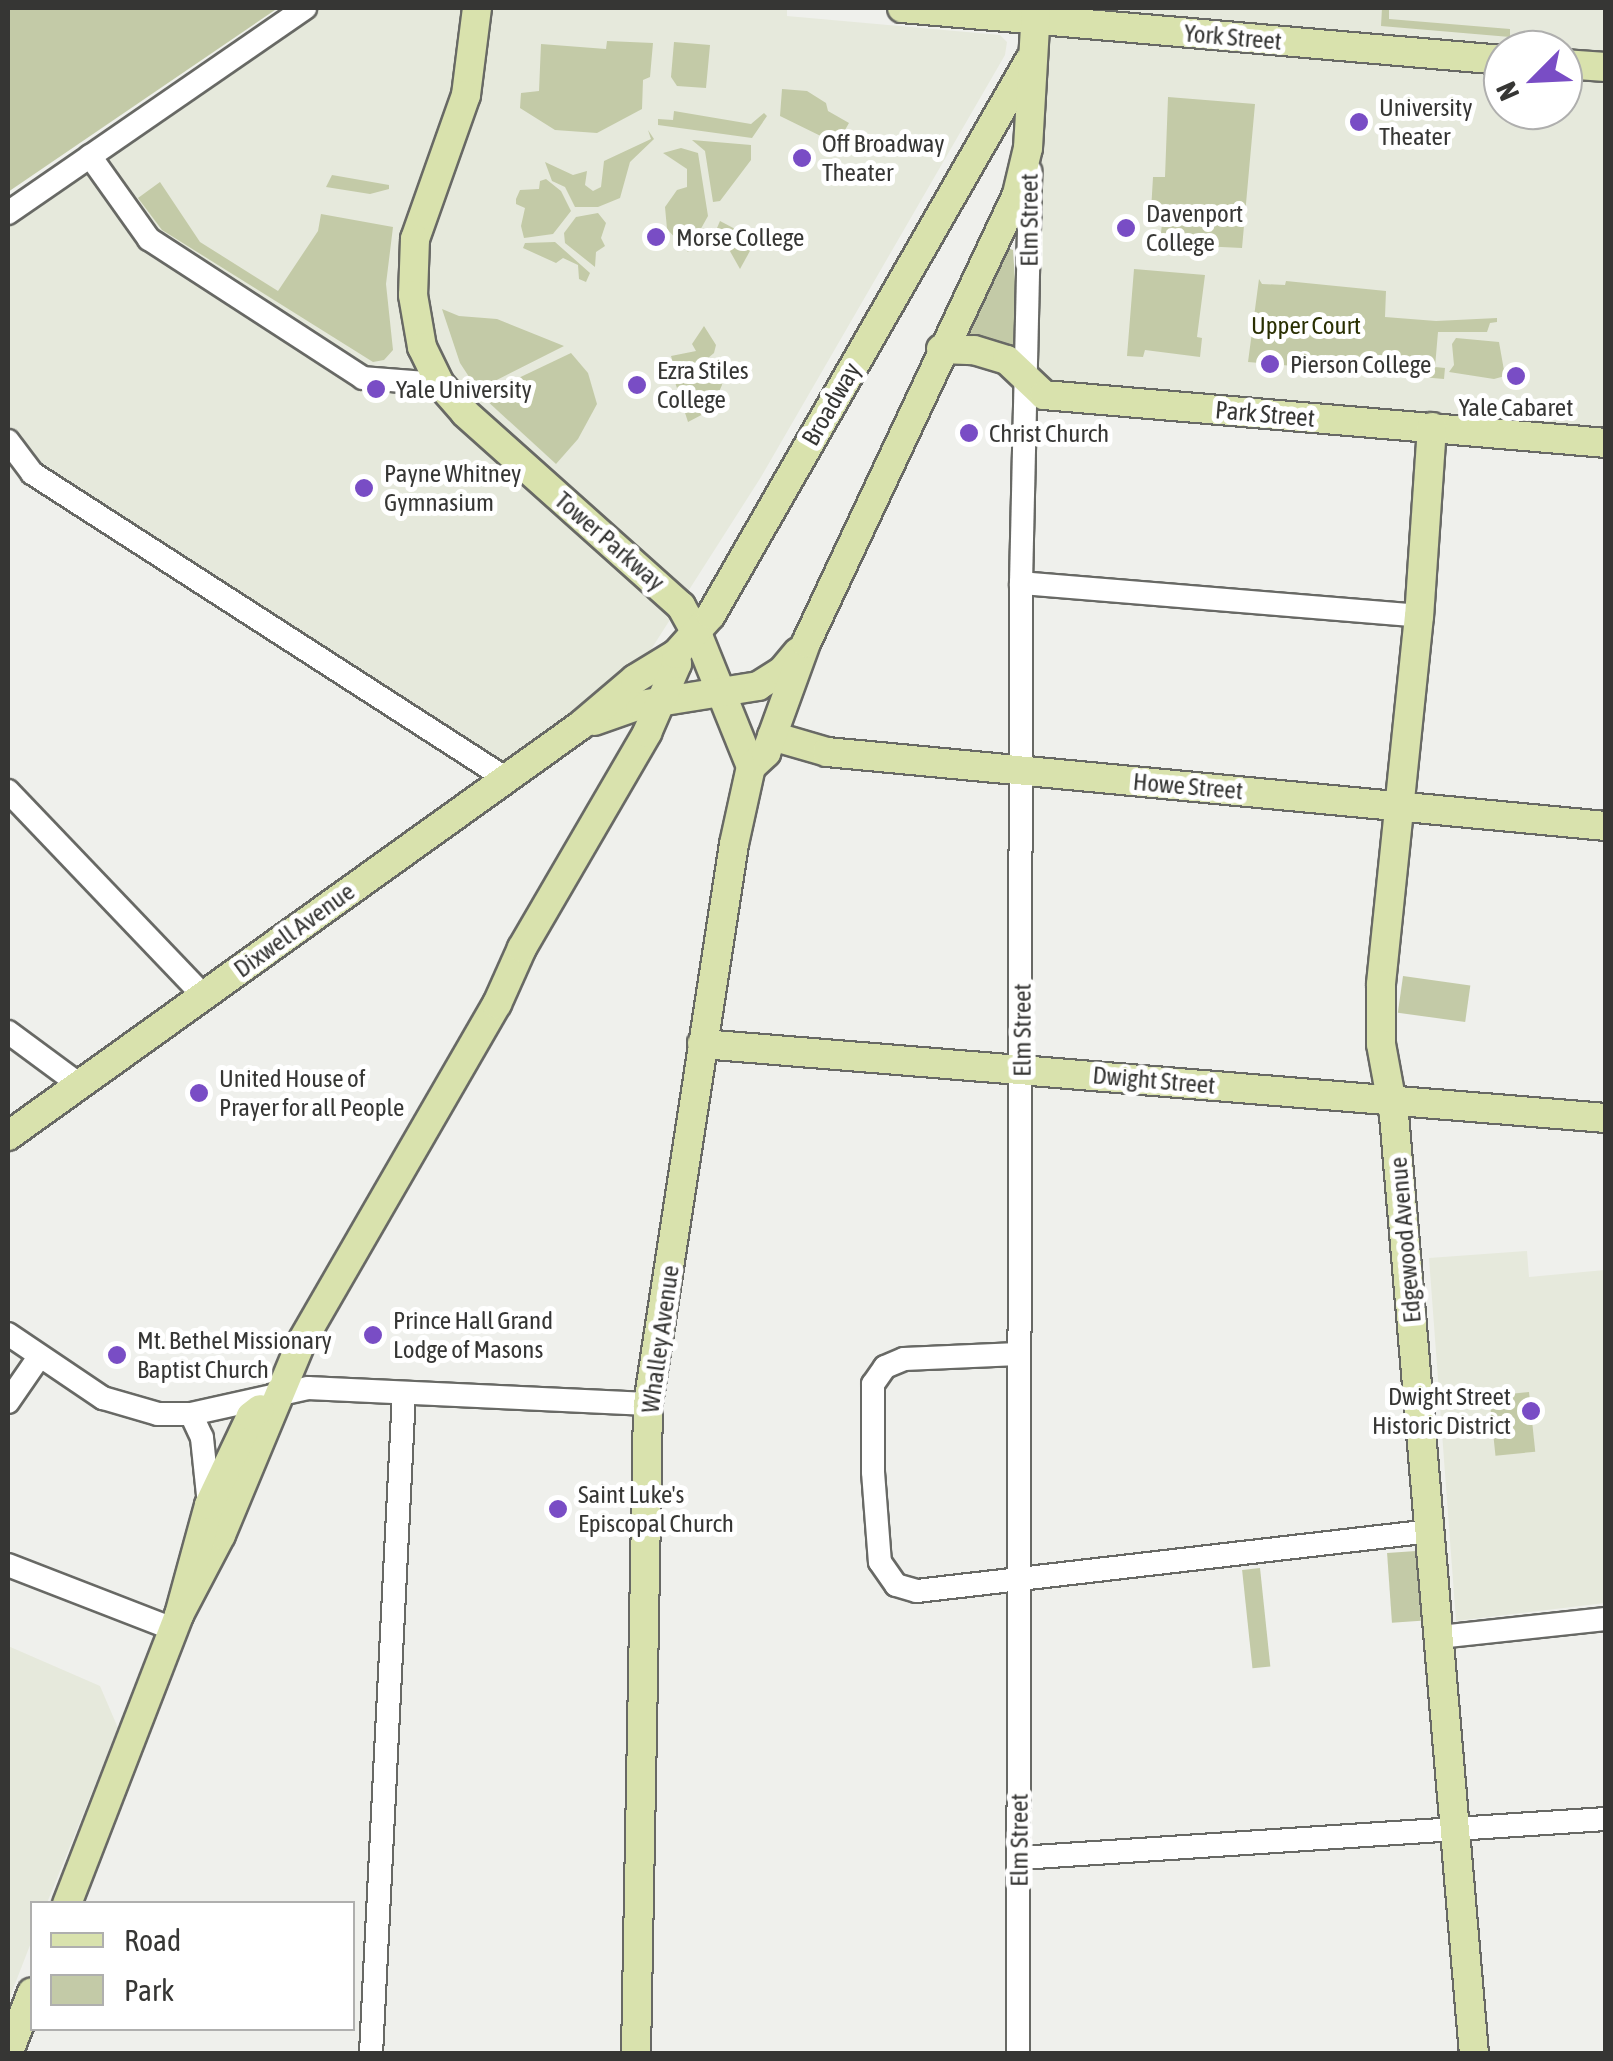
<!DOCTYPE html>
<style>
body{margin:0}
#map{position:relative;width:1613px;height:2061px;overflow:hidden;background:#eff0ec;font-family:"Asap Condensed",sans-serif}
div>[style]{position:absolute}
.built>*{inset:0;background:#e6e9dc}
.green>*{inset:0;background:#c3caa7;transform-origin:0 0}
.roads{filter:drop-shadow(2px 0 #686965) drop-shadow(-2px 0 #686965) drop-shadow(0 2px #686965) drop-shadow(0 -2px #686965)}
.minor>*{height:22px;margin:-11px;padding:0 11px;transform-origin:11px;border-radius:11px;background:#fff}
.major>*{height:28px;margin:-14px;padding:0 14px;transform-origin:14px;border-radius:14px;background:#d9e2ad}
.dots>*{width:28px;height:28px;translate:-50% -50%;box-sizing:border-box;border:5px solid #fff;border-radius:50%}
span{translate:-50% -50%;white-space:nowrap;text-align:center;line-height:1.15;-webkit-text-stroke:10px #fff;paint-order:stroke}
.street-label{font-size:25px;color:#363634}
.poi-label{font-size:25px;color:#363634}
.left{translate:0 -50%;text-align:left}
.right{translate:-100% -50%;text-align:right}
.park-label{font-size:25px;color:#2a3002}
.frame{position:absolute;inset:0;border:10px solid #363634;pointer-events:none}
.legend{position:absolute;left:30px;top:1901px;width:325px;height:130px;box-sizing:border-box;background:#fff;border:2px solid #afafae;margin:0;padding:12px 18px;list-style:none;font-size:30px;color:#363634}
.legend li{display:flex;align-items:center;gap:20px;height:50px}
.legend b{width:50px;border:2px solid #afafae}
.north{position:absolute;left:1483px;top:30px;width:100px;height:100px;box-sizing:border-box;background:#fff;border:2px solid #afafae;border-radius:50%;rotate:246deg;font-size:28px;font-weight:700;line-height:40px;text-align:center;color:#363634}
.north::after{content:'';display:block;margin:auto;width:35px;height:45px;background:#794dc5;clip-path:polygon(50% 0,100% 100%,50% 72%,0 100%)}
</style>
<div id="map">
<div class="built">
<div style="clip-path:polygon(305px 8px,787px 8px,787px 16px,1000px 35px,1007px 42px,1005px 55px,761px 477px,629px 684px,505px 778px,32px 473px,8px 441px,8px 213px)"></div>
<div style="clip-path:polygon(evenodd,902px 8px,1605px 8px,1605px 443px,1033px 388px,1035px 19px,902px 8px,1503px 50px,1563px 50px,1563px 110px,1503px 110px,1503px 50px)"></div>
<div style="clip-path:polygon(1527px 1251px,1529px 1277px,1605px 1270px,1605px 1603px,1456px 1621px,1429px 1258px)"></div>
<div style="clip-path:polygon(8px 1646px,100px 1686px,118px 1728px,47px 1903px,32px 1904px,32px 1940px,8px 2002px)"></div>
</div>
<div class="green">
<div style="clip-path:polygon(8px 8px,278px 8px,8px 192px)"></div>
<div style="clip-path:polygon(1382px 8px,1389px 8px,1389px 19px,1510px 29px,1510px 37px,1381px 26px)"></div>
<div style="clip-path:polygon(607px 41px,653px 43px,650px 77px,643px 80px,642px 109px,597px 133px,555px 130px,520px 108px,521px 93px,539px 91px,541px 44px,606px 49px)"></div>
<div style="clip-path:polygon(674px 42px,710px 45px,706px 88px,677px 86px,671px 77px)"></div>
<div style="clip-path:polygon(782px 89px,807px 91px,826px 103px,828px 111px,849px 123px,837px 144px,780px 116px)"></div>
<div style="clip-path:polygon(1168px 97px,1255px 104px,1242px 248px,1160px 244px,1163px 212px,1151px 211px,1153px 177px,1165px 177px)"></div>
<div style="clip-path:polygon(674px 111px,751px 124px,764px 113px,767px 116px,752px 138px,658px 125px,658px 119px,673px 120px)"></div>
<div style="clip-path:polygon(648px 130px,654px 139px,630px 162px,620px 198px,598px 207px,575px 207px,565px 187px,552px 181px,545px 162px,573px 175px,587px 171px,585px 185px,593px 191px,601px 187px,604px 161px,651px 139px)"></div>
<div style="clip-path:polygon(692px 140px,751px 145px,751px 160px,720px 201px,713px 202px,705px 151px)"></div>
<div style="clip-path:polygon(681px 148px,698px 153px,708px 216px,688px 252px,667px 229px,665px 207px,677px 190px,687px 187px,687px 169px,663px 153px)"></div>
<div style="clip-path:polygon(332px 175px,389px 185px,389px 189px,370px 194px,326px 187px)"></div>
<div style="clip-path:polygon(546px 179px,561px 191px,571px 211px,553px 234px,524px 238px,521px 226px,525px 208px,516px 204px,516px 199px,520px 190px,539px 189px,540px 181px)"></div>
<div style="clip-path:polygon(160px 182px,200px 242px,278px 291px,318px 231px,321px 214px,393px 227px,386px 284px,393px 350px,384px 360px,373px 362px,162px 230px,138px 198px)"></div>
<div style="clip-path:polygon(598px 213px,606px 223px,601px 238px,605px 246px,596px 252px,595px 267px,565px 243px,564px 233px,576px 217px)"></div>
<div style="clip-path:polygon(720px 221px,756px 240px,740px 269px,717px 228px)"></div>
<div style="clip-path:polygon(555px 242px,590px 273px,586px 282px,579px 279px,578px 265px,563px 258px,556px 263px,523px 248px,525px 243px)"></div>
<div style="clip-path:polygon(1005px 247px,1013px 250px,1019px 342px,1010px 349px,959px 338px)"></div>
<div style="clip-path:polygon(1134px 269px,1205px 275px,1197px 337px,1202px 338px,1200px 357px,1145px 350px,1143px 357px,1127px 356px)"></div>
<div style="clip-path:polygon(1259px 279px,1262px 284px,1285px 285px,1286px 281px,1386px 291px,1385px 317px,1436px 321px,1497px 318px,1497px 322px,1490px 323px,1487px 332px,1438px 332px,1435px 367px,1445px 368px,1444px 379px,1248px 362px)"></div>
<div style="clip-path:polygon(442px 309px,459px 316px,497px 319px,564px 346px,487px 385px,475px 386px,460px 363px)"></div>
<div style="clip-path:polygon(704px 326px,716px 345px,714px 353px,695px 369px,675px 370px,671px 356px,696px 351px,692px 344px)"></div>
<div style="clip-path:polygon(1456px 338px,1499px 342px,1505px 376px,1494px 379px,1449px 372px,1454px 365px,1452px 344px)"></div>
<div style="clip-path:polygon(571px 353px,588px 373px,597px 404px,578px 439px,556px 464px,485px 399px,491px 391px)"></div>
<div style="clip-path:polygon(718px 357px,724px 357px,722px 385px,711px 410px,688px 422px,674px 379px,695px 375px)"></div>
<div style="left:1403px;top:976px;width:68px;height:37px;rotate:8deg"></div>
<div style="left:1529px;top:1392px;width:60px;height:40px;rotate:84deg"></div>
<div style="left:1416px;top:1551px;width:70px;height:29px;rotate:86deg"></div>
<div style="left:1260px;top:1568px;width:99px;height:18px;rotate:84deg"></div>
</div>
<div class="roads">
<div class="minor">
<div style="left:90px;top:156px;width:102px;rotate:54.6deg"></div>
<div style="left:149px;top:239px;width:255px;rotate:33deg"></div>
<div style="left:363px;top:378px;width:77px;rotate:4.5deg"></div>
<div style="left:8px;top:213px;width:361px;rotate:-34.6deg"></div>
<div style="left:8px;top:441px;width:40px;rotate:53deg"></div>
<div style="left:32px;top:473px;width:563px;rotate:32.81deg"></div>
<div style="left:1021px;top:583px;width:399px;rotate:4.7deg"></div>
<div style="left:8px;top:791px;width:282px;rotate:46.3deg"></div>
<div style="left:8px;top:1032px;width:89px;rotate:36.4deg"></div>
<div style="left:8px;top:1334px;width:115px;rotate:34deg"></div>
<div style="left:103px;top:1398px;width:57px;rotate:16.2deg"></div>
<div style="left:158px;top:1414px;width:33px"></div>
<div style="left:191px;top:1414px;width:120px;rotate:-12.5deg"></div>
<div style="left:308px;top:1388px;width:340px;rotate:2.7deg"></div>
<div style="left:1018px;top:1354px;width:114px;rotate:177.5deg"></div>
<div style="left:904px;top:1359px;width:21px;rotate:157deg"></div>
<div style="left:885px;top:1367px;width:21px;rotate:125deg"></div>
<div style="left:873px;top:1384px;width:88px;rotate:90deg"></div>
<div style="left:873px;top:1472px;width:90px;rotate:85.6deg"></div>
<div style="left:880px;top:1562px;width:28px;rotate:55deg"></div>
<div style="left:896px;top:1585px;width:22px;rotate:16deg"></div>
<div style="left:917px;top:1591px;width:517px;rotate:-6.66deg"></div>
<div style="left:8px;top:1402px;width:55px;rotate:-55.4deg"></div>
<div style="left:191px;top:1414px;width:26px;rotate:65deg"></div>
<div style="left:202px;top:1438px;width:67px;rotate:84deg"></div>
<div style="left:8px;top:1565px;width:177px;rotate:21.2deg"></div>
<div style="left:1440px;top:1637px;width:167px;rotate:-6.2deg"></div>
<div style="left:1020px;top:1858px;width:587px;rotate:-3.81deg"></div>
<div style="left:371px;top:2054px;width:661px;rotate:-87.14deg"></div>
<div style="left:1018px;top:2054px;width:1471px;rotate:-89.88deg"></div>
<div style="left:1021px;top:583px;width:412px;rotate:-88.7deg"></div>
</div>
<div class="major">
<div style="left:477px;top:8px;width:88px;rotate:97.2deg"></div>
<div style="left:466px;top:95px;width:153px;rotate:109.5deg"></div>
<div style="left:415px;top:239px;width:56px;rotate:92deg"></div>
<div style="left:413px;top:295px;width:53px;rotate:80.2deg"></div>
<div style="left:422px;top:347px;width:41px;rotate:64.1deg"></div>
<div style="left:440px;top:384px;width:38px;rotate:49deg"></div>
<div style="left:465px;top:413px;width:290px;rotate:41.8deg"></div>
<div style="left:681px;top:606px;width:37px;rotate:61deg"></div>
<div style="left:699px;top:638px;width:139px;rotate:68deg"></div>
<div style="left:902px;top:8px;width:603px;rotate:4.95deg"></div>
<div style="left:1563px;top:64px;width:43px;rotate:4deg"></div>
<div style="left:941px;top:349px;width:33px;rotate:2deg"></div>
<div style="left:974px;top:350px;width:34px;rotate:17deg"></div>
<div style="left:1007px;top:360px;width:51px;rotate:43.4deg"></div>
<div style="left:1044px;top:395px;width:564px;rotate:4.88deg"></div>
<div style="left:1432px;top:427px;width:189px;rotate:93.9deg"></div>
<div style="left:1419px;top:616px;width:371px;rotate:95.9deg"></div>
<div style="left:1381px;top:985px;width:59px;rotate:90deg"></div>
<div style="left:1381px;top:1044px;width:72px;rotate:79.6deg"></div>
<div style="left:1394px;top:1115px;width:942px;rotate:85.13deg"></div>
<div style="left:594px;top:721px;width:49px;rotate:-19.2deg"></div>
<div style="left:640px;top:705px;width:120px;rotate:-9.1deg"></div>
<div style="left:758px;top:686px;width:28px;rotate:-32deg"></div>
<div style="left:782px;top:671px;width:25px;rotate:-50deg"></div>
<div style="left:772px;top:736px;width:57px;rotate:16.2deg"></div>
<div style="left:827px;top:752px;width:783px;rotate:5.43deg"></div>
<div style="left:702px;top:1044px;width:907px;rotate:4.68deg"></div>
<div style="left:8px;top:1136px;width:705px;rotate:-35.65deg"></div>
<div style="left:581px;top:725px;width:71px;rotate:-40.4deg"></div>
<div style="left:635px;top:679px;width:48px;rotate:-31.4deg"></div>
<div style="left:179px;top:1615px;width:90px;rotate:-62.3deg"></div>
<div style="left:221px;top:1535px;width:208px;rotate:-67.4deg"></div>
<div style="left:301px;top:1343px;width:392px;rotate:-60deg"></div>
<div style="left:497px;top:1004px;width:61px;rotate:-65.9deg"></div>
<div style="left:522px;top:948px;width:249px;rotate:-59.8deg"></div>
<div style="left:647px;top:733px;width:75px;rotate:-66.5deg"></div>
<div style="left:677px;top:664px;width:10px;rotate:-96deg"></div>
<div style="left:676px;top:654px;width:52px;rotate:-48.1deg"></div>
<div style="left:711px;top:615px;width:639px;rotate:-60.14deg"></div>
<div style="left:67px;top:1904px;width:310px;rotate:-68.8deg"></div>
<div style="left:179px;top:1615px;width:114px;rotate:-74.7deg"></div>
<div style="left:209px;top:1505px;width:98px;rotate:-64.7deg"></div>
<div style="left:251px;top:1416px;width:11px;rotate:-38deg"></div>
<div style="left:8px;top:2054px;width:66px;rotate:-68.8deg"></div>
<div style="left:636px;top:2054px;width:650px;rotate:-88.94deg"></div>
<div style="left:648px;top:1404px;width:567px;rotate:-81.27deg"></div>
<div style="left:734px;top:844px;width:79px;rotate:-77.6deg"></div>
<div style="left:751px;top:767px;width:21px;rotate:-43deg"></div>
<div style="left:766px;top:753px;width:117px;rotate:-70deg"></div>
<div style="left:806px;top:643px;width:496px;rotate:-64.8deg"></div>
<div style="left:1017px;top:194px;width:47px;rotate:-76.6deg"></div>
<div style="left:1028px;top:148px;width:140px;rotate:-86.7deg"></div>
</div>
</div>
<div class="dots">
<div style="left:1359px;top:122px;background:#794dc5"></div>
<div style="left:802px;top:158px;background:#794dc5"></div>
<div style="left:1126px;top:228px;background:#794dc5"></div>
<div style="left:656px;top:237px;background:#794dc5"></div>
<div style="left:1270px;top:364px;background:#794dc5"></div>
<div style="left:1516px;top:376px;background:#794dc5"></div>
<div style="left:637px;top:385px;background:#794dc5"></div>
<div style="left:376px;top:389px;background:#794dc5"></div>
<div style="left:969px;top:433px;background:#794dc5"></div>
<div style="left:364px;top:488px;background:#794dc5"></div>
<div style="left:199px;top:1093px;background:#794dc5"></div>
<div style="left:373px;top:1335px;background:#794dc5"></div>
<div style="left:117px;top:1355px;background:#794dc5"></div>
<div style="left:1531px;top:1411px;background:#794dc5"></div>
<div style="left:558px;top:1509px;background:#794dc5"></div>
</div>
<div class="street-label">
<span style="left:1233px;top:37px;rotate:5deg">York Street</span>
<span style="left:1029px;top:220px;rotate:-90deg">Elm Street</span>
<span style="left:831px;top:404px;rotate:-60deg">Broadway</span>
<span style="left:1265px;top:414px;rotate:5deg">Park Street</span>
<span style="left:610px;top:541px;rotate:41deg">Tower Parkway</span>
<span style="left:1188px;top:786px;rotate:5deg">Howe Street</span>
<span style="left:294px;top:930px;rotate:-36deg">Dixwell Avenue</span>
<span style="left:1022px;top:1030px;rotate:-90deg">Elm Street</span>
<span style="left:1154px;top:1080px;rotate:5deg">Dwight Street</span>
<span style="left:1405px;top:1240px;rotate:-95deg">Edgewood Avenue</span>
<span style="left:660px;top:1339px;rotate:-82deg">Whalley Avenue</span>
<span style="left:1019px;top:1840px;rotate:-90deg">Elm Street</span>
</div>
<div class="poi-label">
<span class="left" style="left:1379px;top:122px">University<br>Theater</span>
<span class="left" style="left:822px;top:158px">Off Broadway<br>Theater</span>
<span class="left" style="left:1146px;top:228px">Davenport<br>College</span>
<span class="left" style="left:676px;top:237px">Morse College</span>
<span class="left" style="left:1290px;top:364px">Pierson College</span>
<span class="left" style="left:657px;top:385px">Ezra Stiles<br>College</span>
<span class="left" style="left:396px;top:389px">Yale University</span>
<span style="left:1516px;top:407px">Yale Cabaret</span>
<span class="left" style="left:989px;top:433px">Christ Church</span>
<span class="left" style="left:384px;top:488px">Payne Whitney<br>Gymnasium</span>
<span class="left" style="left:219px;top:1093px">United House of<br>Prayer for all People</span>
<span class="left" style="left:393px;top:1335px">Prince Hall Grand<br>Lodge of Masons</span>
<span class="left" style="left:137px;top:1355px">Mt. Bethel Missionary<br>Baptist Church</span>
<span class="right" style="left:1511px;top:1411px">Dwight Street<br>Historic District</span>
<span class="left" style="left:578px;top:1509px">Saint Luke's<br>Episcopal Church</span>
</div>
<div class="park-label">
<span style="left:1306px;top:325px">Upper Court</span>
</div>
<div class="frame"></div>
<ul class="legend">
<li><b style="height:12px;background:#d9e2ad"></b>Road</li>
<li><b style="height:28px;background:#c3caa7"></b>Park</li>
</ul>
<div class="north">N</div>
</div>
